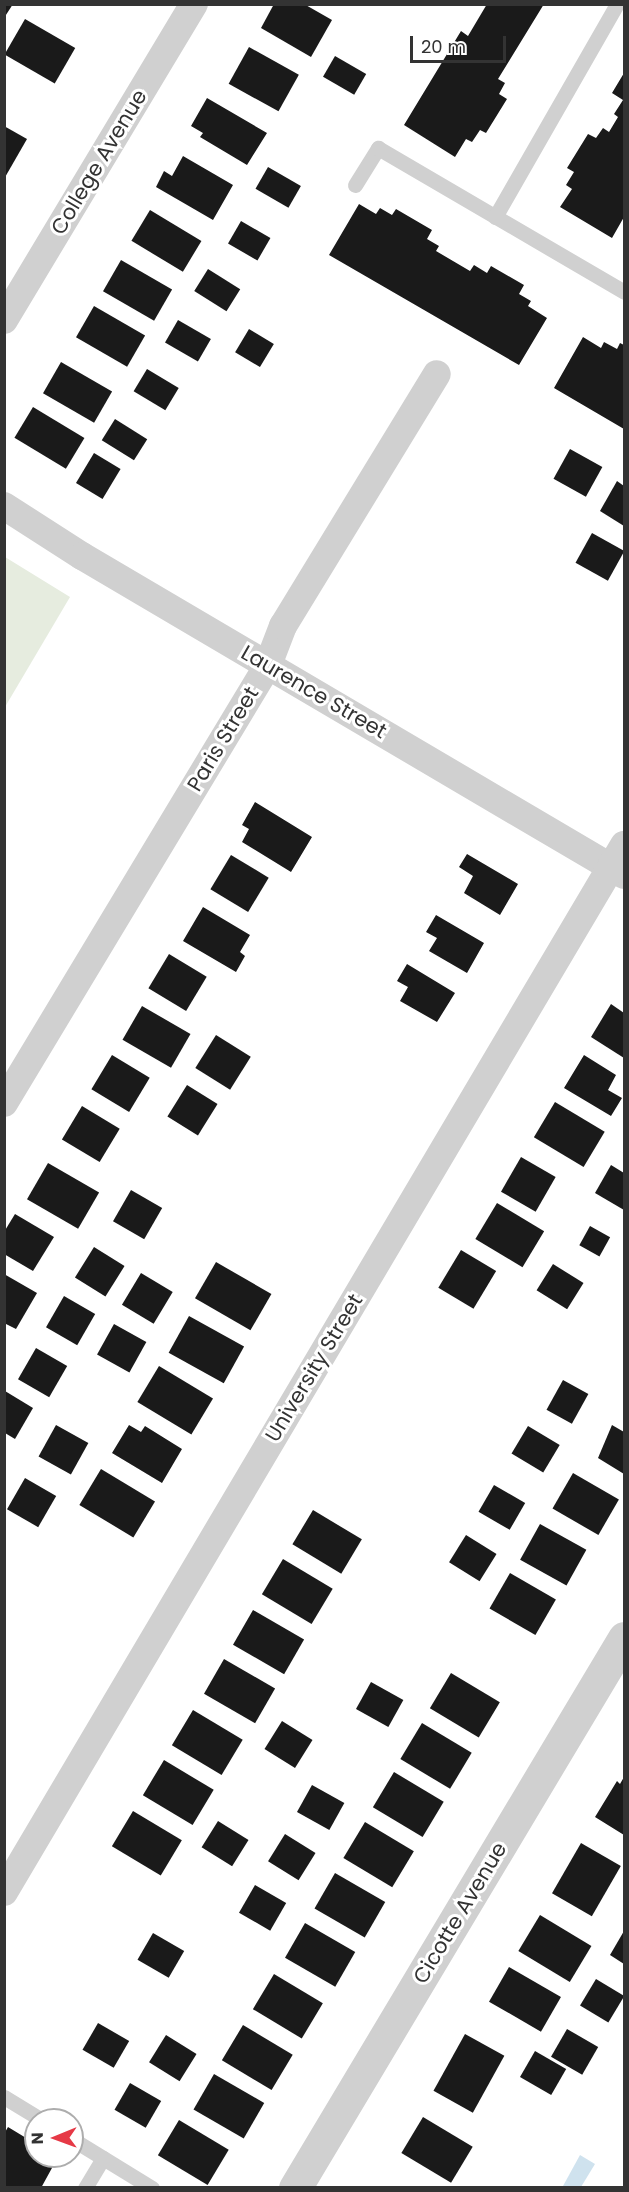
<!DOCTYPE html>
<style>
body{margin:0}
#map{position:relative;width:629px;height:2192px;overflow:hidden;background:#fff;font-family:Poppins,sans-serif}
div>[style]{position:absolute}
.green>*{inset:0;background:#e6ecdf}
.water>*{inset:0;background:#cfe2ee}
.building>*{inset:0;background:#1a1a1a;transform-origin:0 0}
.service>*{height:15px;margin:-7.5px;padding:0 7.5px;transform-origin:7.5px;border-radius:7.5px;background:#d0d0d0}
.minor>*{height:28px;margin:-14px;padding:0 14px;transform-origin:14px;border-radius:14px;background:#d0d0d0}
.tertiary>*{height:33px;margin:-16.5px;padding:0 16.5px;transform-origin:16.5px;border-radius:16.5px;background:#d0d0d0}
span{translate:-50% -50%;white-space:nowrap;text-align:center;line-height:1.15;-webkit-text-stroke:6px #fff;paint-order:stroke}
.street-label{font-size:21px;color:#333}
.frame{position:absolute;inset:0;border:6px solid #333;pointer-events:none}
.north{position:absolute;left:24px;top:2108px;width:60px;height:60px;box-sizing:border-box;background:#fff;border:2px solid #adadad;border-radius:50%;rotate:269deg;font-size:16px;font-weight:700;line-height:24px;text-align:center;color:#333}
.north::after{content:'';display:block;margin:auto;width:21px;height:27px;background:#e63946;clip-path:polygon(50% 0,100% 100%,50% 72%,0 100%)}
.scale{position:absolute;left:410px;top:36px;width:96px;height:27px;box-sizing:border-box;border:3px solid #333;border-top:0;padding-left:8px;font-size:18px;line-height:21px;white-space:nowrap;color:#333;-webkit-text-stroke:4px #fff;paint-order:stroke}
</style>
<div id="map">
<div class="green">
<div style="clip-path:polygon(5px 557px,70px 597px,5px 707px)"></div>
</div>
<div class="water">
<div style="clip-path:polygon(580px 2155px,595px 2164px,581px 2187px,567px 2187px,563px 2186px)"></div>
</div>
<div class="building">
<div style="clip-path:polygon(4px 4px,13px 4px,4px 18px)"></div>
<div style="clip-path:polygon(274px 4px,304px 4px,332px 20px,311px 57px,261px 28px)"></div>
<div style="clip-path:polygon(487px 4px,544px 4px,498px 79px,505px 83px,499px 94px,507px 99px,486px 133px,480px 130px,472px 142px,466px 139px,455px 157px,404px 125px,461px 31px,468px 36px)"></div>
<div style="left:25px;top:19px;width:58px;height:41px;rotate:30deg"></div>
<div style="left:249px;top:47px;width:57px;height:42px;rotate:29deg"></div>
<div style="left:335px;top:56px;width:36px;height:24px;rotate:30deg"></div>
<div style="clip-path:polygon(624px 73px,624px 217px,612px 238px,560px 207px,572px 189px,566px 185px,574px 172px,567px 168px,588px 134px,596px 138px,603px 128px,609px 132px,618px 117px,614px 114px,623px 100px,612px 93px)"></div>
<div style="clip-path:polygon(207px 98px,267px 133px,247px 165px,200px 137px,203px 133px,191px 126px)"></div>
<div style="clip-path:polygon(4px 126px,27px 139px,4px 179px)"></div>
<div style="clip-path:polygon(183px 156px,233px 185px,213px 220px,156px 187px,164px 171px,172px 176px)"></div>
<div style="left:268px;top:167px;width:38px;height:25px;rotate:30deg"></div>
<div style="clip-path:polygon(359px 204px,376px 214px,380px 208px,392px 215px,396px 209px,432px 230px,427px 239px,439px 246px,436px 251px,470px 271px,474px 265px,487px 273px,491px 266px,524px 285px,519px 294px,531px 301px,528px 306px,547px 318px,519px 365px,329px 255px)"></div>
<div style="left:150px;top:210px;width:60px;height:36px;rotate:31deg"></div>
<div style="left:241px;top:221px;width:34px;height:26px;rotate:30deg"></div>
<div style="left:121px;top:260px;width:59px;height:36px;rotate:30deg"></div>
<div style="left:208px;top:269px;width:38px;height:26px;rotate:32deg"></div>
<div style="left:94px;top:306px;width:59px;height:36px;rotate:30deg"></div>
<div style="left:178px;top:320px;width:38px;height:26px;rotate:30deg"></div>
<div style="left:249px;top:329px;width:29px;height:27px;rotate:31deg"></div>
<div style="clip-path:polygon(583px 337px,601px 348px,604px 342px,617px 349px,620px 343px,624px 345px,624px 429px,554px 388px)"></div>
<div style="left:61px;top:362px;width:59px;height:36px;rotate:30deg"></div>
<div style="left:147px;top:369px;width:37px;height:26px;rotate:31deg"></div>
<div style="left:33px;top:407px;width:60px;height:36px;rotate:31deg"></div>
<div style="left:115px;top:419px;width:38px;height:25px;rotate:32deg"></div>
<div style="left:570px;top:449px;width:37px;height:34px;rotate:29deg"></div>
<div style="left:94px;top:453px;width:31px;height:35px;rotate:31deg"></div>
<div style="clip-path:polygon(617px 481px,624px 486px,624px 526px,600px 511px)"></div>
<div style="left:592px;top:533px;width:37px;height:34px;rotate:29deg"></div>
<div style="clip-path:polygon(255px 802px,312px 837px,291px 872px,242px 842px,249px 829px,242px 825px)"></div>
<div style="clip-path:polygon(467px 854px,518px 884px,500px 915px,464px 893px,473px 876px,459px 867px)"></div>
<div style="left:231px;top:855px;width:44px;height:40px;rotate:31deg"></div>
<div style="clip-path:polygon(203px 907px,250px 935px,240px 952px,245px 956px,236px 972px,183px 941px)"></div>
<div style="clip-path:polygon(436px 915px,484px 943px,467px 973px,429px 951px,437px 938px,426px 932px)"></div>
<div style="left:169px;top:954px;width:44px;height:40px;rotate:31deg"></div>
<div style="clip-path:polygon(407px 964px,455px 993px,437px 1022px,400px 1001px,408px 987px,397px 981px)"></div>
<div style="clip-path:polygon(611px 1004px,624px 1013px,624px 1058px,591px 1037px)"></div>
<div style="left:142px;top:1006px;width:56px;height:39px;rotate:30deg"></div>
<div style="left:216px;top:1035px;width:41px;height:39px;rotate:32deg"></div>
<div style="left:112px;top:1055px;width:44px;height:40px;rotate:31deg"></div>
<div style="clip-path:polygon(584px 1055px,616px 1075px,608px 1090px,622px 1098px,611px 1116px,564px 1088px)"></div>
<div style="left:187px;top:1085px;width:36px;height:37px;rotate:32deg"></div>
<div style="left:555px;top:1102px;width:58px;height:41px;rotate:31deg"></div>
<div style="left:82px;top:1106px;width:44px;height:39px;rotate:31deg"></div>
<div style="left:521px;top:1157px;width:40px;height:40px;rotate:30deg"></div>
<div style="left:48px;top:1163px;width:59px;height:42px;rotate:30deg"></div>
<div style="clip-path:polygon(611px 1165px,624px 1173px,624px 1210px,595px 1193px)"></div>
<div style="left:131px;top:1190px;width:36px;height:36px;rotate:30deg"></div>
<div style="left:497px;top:1203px;width:55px;height:42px;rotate:31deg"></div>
<div style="clip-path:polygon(15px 1214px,54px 1237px,33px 1271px,4px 1254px,4px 1232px)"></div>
<div style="left:590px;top:1226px;width:23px;height:22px;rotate:29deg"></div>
<div style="left:94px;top:1247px;width:36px;height:36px;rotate:32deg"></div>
<div style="left:461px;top:1250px;width:41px;height:44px;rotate:31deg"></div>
<div style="left:216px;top:1262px;width:64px;height:42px;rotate:30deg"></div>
<div style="left:553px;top:1264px;width:36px;height:31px;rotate:32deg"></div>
<div style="left:141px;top:1273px;width:37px;height:37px;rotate:31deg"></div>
<div style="clip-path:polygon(4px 1274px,37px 1293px,16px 1329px,4px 1323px)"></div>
<div style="left:64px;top:1296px;width:36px;height:36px;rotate:30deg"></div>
<div style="left:189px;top:1316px;width:63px;height:42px;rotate:29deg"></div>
<div style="left:114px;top:1324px;width:37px;height:35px;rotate:29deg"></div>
<div style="left:36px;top:1348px;width:36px;height:36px;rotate:30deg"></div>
<div style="left:159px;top:1366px;width:63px;height:42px;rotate:31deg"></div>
<div style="left:563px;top:1380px;width:29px;height:34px;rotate:29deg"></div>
<div style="clip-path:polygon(5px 1391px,33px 1408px,15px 1439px,5px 1433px)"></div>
<div style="left:56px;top:1425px;width:37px;height:36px;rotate:29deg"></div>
<div style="clip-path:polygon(129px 1425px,141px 1432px,145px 1426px,182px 1449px,162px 1483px,112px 1453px)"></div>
<div style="clip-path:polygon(612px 1425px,624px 1432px,624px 1474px,598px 1458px)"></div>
<div style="left:528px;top:1426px;width:37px;height:32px;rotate:31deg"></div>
<div style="left:101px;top:1469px;width:63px;height:42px;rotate:31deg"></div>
<div style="left:573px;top:1473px;width:53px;height:41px;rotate:30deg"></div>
<div style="left:25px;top:1478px;width:36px;height:36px;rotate:30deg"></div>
<div style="left:494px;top:1485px;width:36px;height:31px;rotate:30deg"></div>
<div style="left:313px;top:1510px;width:57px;height:40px;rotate:31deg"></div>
<div style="left:540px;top:1524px;width:53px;height:41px;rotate:29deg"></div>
<div style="left:466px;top:1535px;width:36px;height:32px;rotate:32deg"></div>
<div style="left:283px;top:1559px;width:58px;height:41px;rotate:31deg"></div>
<div style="left:510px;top:1573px;width:53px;height:41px;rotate:30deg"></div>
<div style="left:253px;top:1610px;width:59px;height:40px;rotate:30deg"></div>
<div style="left:224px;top:1659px;width:59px;height:40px;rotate:30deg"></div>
<div style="left:451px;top:1673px;width:57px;height:41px;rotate:31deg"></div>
<div style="left:371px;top:1682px;width:37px;height:31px;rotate:29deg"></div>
<div style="left:193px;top:1710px;width:58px;height:41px;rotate:31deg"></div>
<div style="left:282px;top:1721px;width:36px;height:33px;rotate:32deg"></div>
<div style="left:422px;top:1723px;width:58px;height:42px;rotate:31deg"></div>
<div style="left:164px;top:1760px;width:58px;height:41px;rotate:31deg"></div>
<div style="left:394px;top:1772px;width:58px;height:41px;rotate:31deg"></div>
<div style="clip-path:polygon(624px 1777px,624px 1835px,595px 1817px,617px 1781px,620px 1784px)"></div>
<div style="left:312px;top:1785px;width:37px;height:31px;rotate:29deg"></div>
<div style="left:133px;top:1811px;width:57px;height:41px;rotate:31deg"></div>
<div style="left:218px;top:1821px;width:36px;height:31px;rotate:32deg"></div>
<div style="left:365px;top:1822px;width:57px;height:42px;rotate:31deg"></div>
<div style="left:285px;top:1834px;width:36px;height:32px;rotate:32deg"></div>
<div style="left:581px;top:1843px;width:46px;height:58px;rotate:30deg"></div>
<div style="left:335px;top:1873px;width:58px;height:41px;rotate:30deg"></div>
<div style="left:255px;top:1885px;width:36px;height:32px;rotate:30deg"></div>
<div style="left:540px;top:1915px;width:60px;height:42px;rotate:31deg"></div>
<div style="left:305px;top:1923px;width:58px;height:40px;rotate:30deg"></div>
<div style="clip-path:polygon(624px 1931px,624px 1964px,610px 1955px)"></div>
<div style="left:153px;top:1933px;width:36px;height:31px;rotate:30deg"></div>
<div style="left:509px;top:1967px;width:60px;height:40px;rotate:30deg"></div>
<div style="left:274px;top:1974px;width:57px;height:41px;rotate:31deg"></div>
<div style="left:596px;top:1979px;width:33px;height:31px;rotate:31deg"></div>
<div style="left:98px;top:2023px;width:36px;height:31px;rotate:30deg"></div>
<div style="left:243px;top:2025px;width:58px;height:41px;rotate:31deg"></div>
<div style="left:567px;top:2029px;width:36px;height:32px;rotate:30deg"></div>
<div style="left:465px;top:2034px;width:45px;height:65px;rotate:29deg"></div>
<div style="left:166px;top:2035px;width:36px;height:32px;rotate:32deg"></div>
<div style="left:535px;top:2051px;width:36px;height:30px;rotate:30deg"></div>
<div style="left:214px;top:2074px;width:58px;height:41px;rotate:30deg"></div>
<div style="left:130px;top:2083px;width:36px;height:31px;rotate:30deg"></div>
<div style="left:423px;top:2117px;width:58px;height:42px;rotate:31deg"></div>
<div style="left:179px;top:2120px;width:58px;height:41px;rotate:31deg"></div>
<div style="clip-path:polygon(8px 2127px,36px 2144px,36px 2156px,58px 2157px,41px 2188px,4px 2188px,4px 2134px)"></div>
</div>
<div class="service">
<div style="left:355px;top:185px;width:44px;rotate:-58.1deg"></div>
<div style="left:378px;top:148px;width:285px;rotate:30.3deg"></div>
<div style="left:495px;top:217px;width:245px;rotate:-60.2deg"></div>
<div style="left:4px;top:2097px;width:44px;rotate:31.2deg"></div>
<div style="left:72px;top:2139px;width:94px;rotate:31.5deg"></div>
<div style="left:85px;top:2188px;width:35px;rotate:-59deg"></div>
</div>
<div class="minor">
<div style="left:4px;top:320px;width:369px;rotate:-59deg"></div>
<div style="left:4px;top:506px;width:93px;rotate:32.7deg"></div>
<div style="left:82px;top:556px;width:629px;rotate:30.48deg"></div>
<div style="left:4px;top:1103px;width:511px;rotate:-58.92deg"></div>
<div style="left:268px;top:665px;width:42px;rotate:-69deg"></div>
<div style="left:283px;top:626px;width:295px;rotate:-58.6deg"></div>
<div style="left:4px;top:1892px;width:1217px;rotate:-59.37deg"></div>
</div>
<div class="tertiary">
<div style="left:295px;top:2188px;width:641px;rotate:-59.11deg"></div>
</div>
<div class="street-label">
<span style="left:99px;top:162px;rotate:-59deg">College Avenue</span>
<span style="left:314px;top:692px;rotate:30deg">Laurence Street</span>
<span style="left:223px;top:739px;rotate:-59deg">Paris Street</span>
<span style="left:314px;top:1368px;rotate:-59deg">University Street</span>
<span style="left:460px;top:1913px;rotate:-59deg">Cicotte Avenue</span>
</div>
<div class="frame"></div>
<div class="north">N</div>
<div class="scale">20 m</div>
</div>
